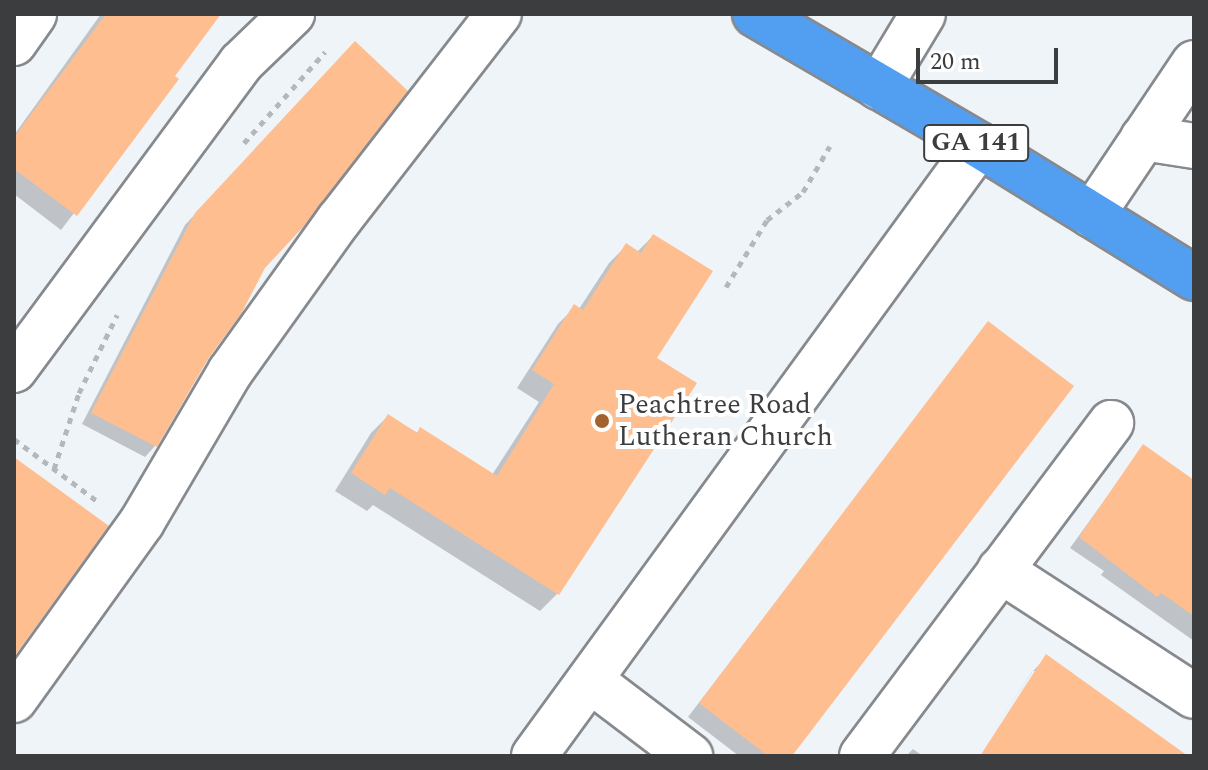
<!DOCTYPE html>
<style>
body{margin:0}
#map{position:relative;width:1208px;height:770px;overflow:hidden;background:#eff4f9;font-family:Spectral,serif}
div>[style]{position:absolute}
.shadow>*{inset:0;background:#0003}
.building>*{inset:0;background:#febe90}
.path>*{height:5px;margin-top:-2.5px;transform-origin:0;background:repeating-linear-gradient(90deg,#b4b8bc 0 6px,transparent 0 12px)}
.roads{filter:drop-shadow(2px 0 #868a8f) drop-shadow(-2px 0 #868a8f) drop-shadow(0 2px #868a8f) drop-shadow(0 -2px #868a8f)}
.minor>*{height:44px;margin:-22px;padding:0 22px;transform-origin:22px;border-radius:22px;background:#fff}
.highway>*{height:44px;margin:-22px;padding:0 22px;transform-origin:22px;border-radius:22px;background:#529ff2}
.dots>*{width:22px;height:22px;translate:-50% -50%;box-sizing:border-box;border:4px solid #fff;border-radius:50%}
span{translate:-50% -50%;white-space:nowrap;text-align:center;line-height:1.15;-webkit-text-stroke:8px #fff;paint-order:stroke}
.shield-label span{padding:2px 6px;background:#fff;border:2px solid;border-radius:6px;-webkit-text-stroke-width:0}
.shield-label{font-size:26px;color:#3b3d3f;font-weight:700}
.poi-label{font-size:28px;color:#3b3d3f}
.left{translate:0 -50%;text-align:left}
.frame{position:absolute;inset:0;border:16px solid #3b3d3f;pointer-events:none}
.scale{position:absolute;left:916px;top:48px;width:142px;height:36px;box-sizing:border-box;border:4px solid #3b3d3f;border-top:0;padding-left:10px;font-size:24px;line-height:28px;white-space:nowrap;color:#3b3d3f;-webkit-text-stroke:6px #fff;paint-order:stroke}
</style>
<div id="map">
<div class="shadow">
<div style="clip-path:polygon(101px 14px,219px 14px,172px 77px,176px 80px,61px 230px,14px 194px,14px 135px)"></div>
<div style="clip-path:polygon(344px 54px,263px 267px,155px 446px,145px 457px,82px 424px,185px 225px)"></div>
<div style="clip-path:polygon(653px 236px,654px 358px,557px 594px,540px 611px,373px 505px,367px 511px,335px 491px,371px 433px,388px 416px,492px 475px,539px 402px,517px 388px,558px 324px,575px 307px,579px 309px,609px 263px,626px 246px,637px 252px)"></div>
<div style="clip-path:polygon(988px 324px,789px 756px,739px 756px,688px 717px)"></div>
<div style="clip-path:polygon(1143px 447px,1194px 482px,1194px 641px,1101px 575px,1104px 571px,1070px 548px)"></div>
<div style="clip-path:polygon(1047px 657px,1184px 756px,983px 756px,1038px 671px,1033px 671px,977px 756px,1032px 672px)"></div>
<div style="clip-path:polygon(913px 749px,923px 756px,906px 756px)"></div>
</div>
<div class="building">
<div style="clip-path:polygon(106px 14px,221px 14px,175px 76px,179px 79px,77px 216px,14px 169px,14px 137px)"></div>
<div style="clip-path:polygon(355px 41px,408px 91px,305px 225px,265px 268px,241px 314px,208px 359px,157px 447px,91px 413px,195px 213px)"></div>
<div style="clip-path:polygon(653px 234px,713px 271px,657px 358px,697px 383px,559px 595px,390px 488px,385px 495px,351px 473px,388px 414px,417px 433px,420px 427px,497px 476px,554px 384px,532px 370px,574px 304px,583px 310px,626px 243px,641px 253px)"></div>
<div style="clip-path:polygon(988px 321px,1074px 386px,792px 756px,768px 756px,699px 703px)"></div>
<div style="clip-path:polygon(1143px 444px,1194px 480px,1194px 616px,1161px 593px,1157px 597px,1079px 537px)"></div>
<div style="clip-path:polygon(14px 457px,109px 526px,14px 657px)"></div>
<div style="clip-path:polygon(1046px 654px,1188px 756px,980px 756px)"></div>
</div>
<div class="path">
<div style="left:244px;top:143px;width:122px;rotate:-48.3deg"></div>
<div style="left:726px;top:287px;width:79px;rotate:-58.5deg"></div>
<div style="left:767px;top:220px;width:46px;rotate:-37.9deg"></div>
<div style="left:803px;top:192px;width:53px;rotate:-59.6deg"></div>
<div style="left:14px;top:439px;width:107px;rotate:36.7deg"></div>
<div style="left:54px;top:469px;width:80px;rotate:-71.8deg"></div>
<div style="left:79px;top:393px;width:87px;rotate:-64deg"></div>
</div>
<div class="roads">
<div class="minor">
<div style="left:14px;top:43px;width:35px;rotate:-55deg"></div>
<div style="left:879px;top:87px;width:85px;rotate:-58.9deg"></div>
<div style="left:1143px;top:138px;width:52px;rotate:8.9deg"></div>
<div style="left:1092px;top:215px;width:183px;rotate:-56.1deg"></div>
<div style="left:14px;top:370px;width:382px;rotate:-53.5deg"></div>
<div style="left:241px;top:63px;width:71px;rotate:-43.9deg"></div>
<div style="left:1000px;top:570px;width:231px;rotate:33deg"></div>
<div style="left:590px;top:680px;width:126px;rotate:37.2deg"></div>
<div style="left:14px;top:700px;width:219px;rotate:-54.3deg"></div>
<div style="left:142px;top:522px;width:174px;rotate:-59.6deg"></div>
<div style="left:230px;top:372px;width:187px;rotate:-54.4deg"></div>
<div style="left:339px;top:220px;width:261px;rotate:-52.2deg"></div>
<div style="left:534px;top:756px;width:756px;rotate:-53.93deg"></div>
<div style="left:862px;top:756px;width:416px;rotate:-53.2deg"></div>
</div>
<div class="highway">
<div style="left:755px;top:14px;width:259px;rotate:30.3deg"></div>
<div style="left:979px;top:145px;width:253px;rotate:31.7deg"></div>
</div>
</div>
<div class="dots">
<div style="left:602px;top:421px;background:#a3622d"></div>
</div>
<div class="shield-label">
<span style="left:976px;top:143px">GA 141</span>
</div>
<div class="poi-label">
<span class="left" style="left:618px;top:421px">Peachtree Road<br>Lutheran Church</span>
</div>
<div class="frame"></div>
<div class="scale">20 m</div>
</div>
